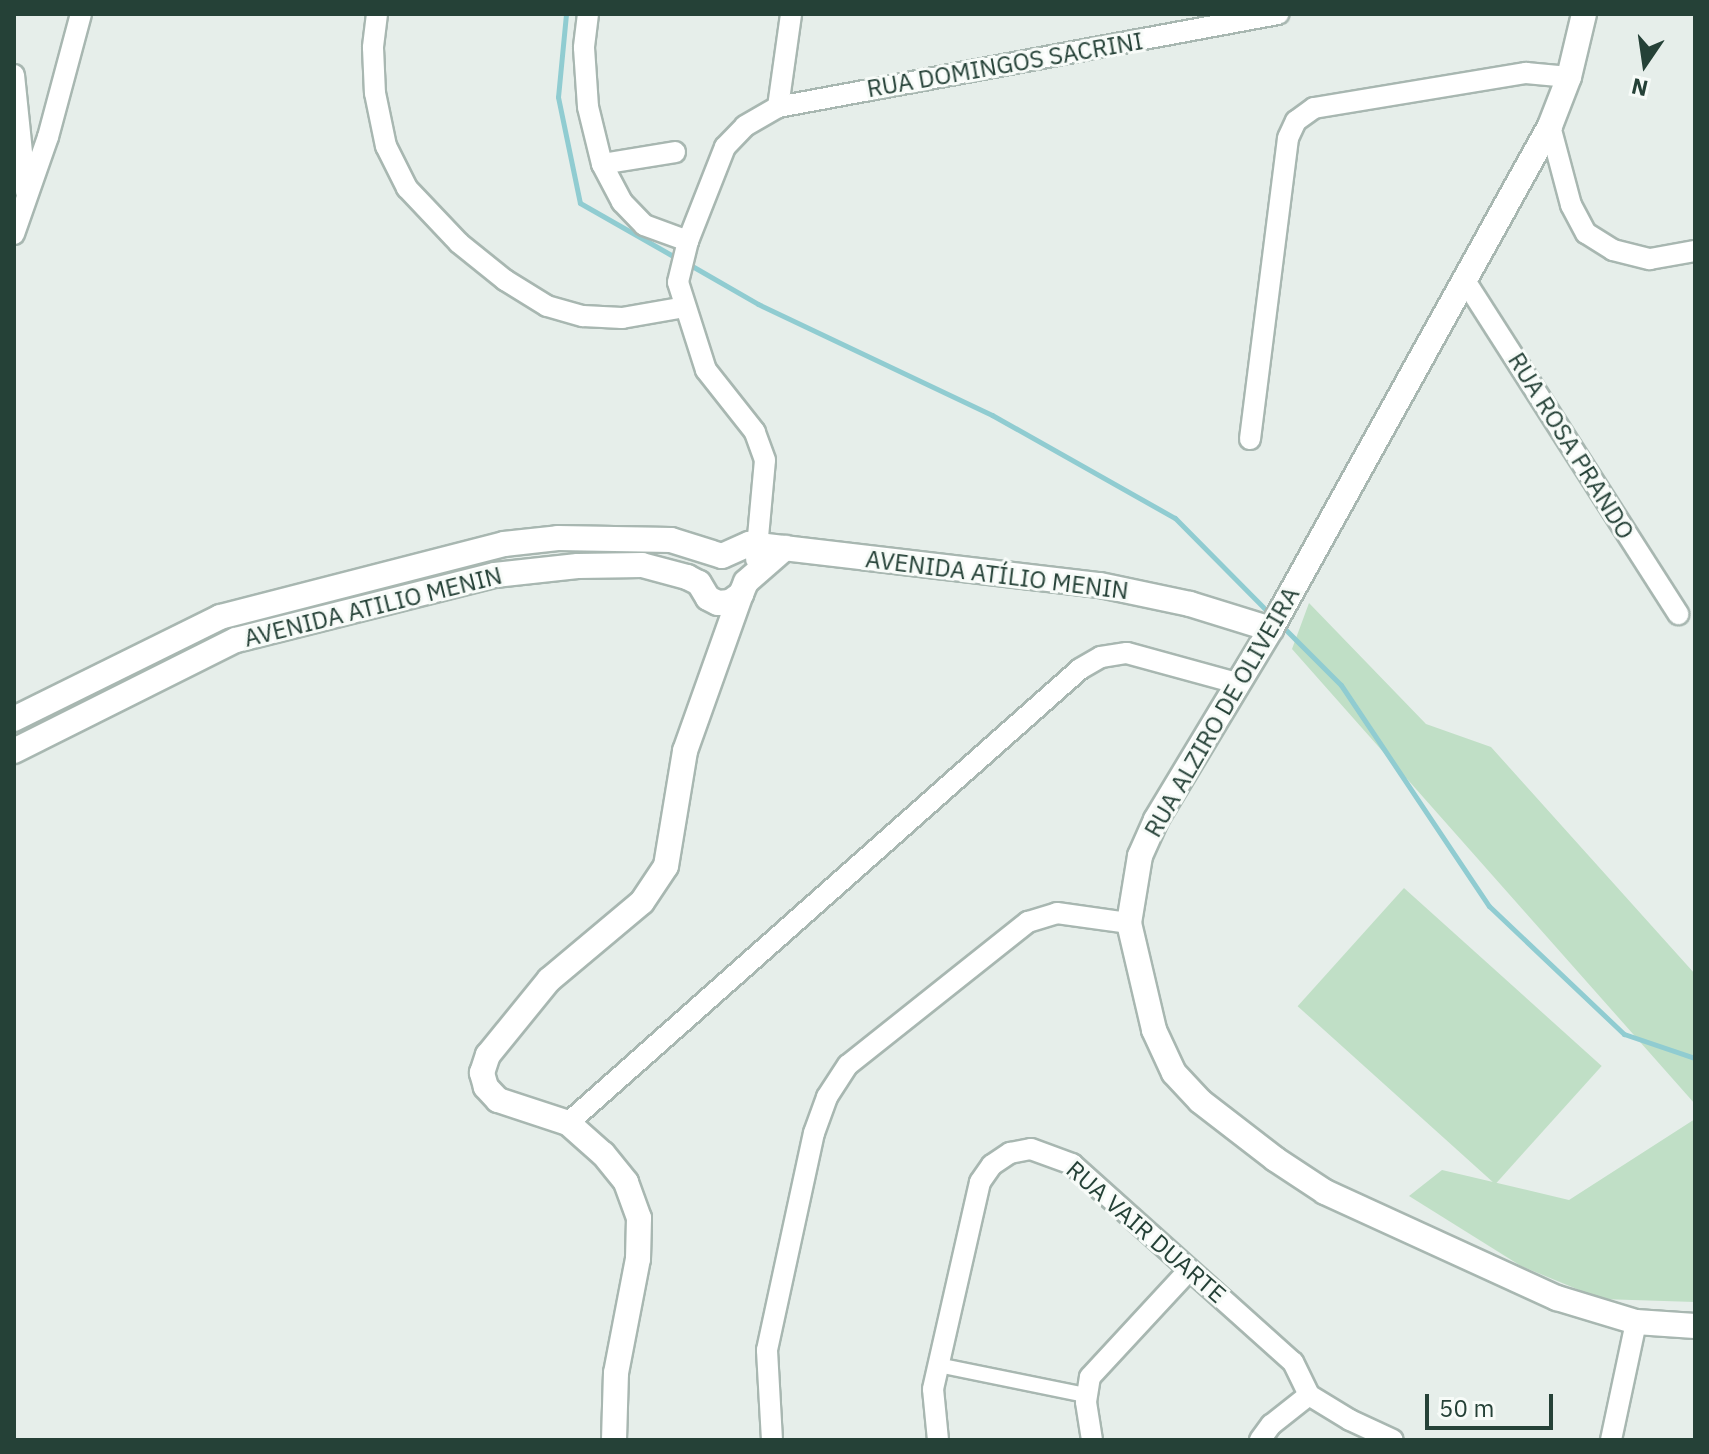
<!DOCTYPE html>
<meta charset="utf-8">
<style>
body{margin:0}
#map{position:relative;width:1709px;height:1454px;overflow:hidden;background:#e6eeea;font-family:"IBM Plex Sans",sans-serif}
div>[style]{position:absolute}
.green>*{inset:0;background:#c0dfc6;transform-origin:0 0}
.stream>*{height:5px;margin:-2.5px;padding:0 2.5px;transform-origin:2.5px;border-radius:2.5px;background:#90ccd1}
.roads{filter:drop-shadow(2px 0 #a8b7b1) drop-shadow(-2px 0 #a8b7b1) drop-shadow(0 2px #a8b7b1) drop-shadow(0 -2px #a8b7b1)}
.pedestrian>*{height:14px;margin:-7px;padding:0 7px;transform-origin:7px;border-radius:7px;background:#fff}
.minor>*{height:20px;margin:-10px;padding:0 10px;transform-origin:10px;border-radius:10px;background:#fff}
.tertiary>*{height:24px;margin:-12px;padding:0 12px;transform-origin:12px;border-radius:12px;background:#fff}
.secondary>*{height:24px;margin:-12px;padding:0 12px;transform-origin:12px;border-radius:12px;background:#fff}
span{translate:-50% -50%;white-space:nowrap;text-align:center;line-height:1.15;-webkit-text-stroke:6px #f7fbf8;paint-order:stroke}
.street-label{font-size:24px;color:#254137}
.frame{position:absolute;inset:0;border:16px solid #254137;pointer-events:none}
.north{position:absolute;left:1605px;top:24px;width:80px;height:80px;-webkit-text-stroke:6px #f7fbf8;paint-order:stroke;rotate:193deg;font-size:22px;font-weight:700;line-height:32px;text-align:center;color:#254137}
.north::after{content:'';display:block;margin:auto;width:28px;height:36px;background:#254137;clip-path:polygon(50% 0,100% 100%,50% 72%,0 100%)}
.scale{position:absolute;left:1425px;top:1394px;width:128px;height:36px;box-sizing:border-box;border:4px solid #254137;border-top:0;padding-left:10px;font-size:24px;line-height:28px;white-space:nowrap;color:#254137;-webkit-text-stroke:6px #f7fbf8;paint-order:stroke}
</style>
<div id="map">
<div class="green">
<div style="clip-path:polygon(1309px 603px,1426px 724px,1491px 747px,1695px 974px,1695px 1104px,1292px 649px)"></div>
<div style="left:1404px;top:888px;width:266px;height:159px;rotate:42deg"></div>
<div style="clip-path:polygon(1695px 1119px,1695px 1302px,1601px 1299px,1521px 1266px,1409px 1196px,1442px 1170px,1569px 1200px)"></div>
</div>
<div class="stream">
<div style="left:566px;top:14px;width:83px;rotate:95.5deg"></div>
<div style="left:558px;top:97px;width:108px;rotate:78.3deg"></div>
<div style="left:580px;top:203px;width:107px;rotate:29.7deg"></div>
<div style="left:692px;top:266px;width:76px;rotate:29.9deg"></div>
<div style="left:758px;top:304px;width:259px;rotate:25.4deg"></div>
<div style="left:992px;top:415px;width:210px;rotate:29.4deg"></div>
<div style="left:1175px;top:518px;width:138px;rotate:45.3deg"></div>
<div style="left:1282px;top:626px;width:83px;rotate:45deg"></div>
<div style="left:1341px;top:685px;width:266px;rotate:56.2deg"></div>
<div style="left:1489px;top:906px;width:186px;rotate:43.5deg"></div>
<div style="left:1624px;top:1034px;width:75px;rotate:18.7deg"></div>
</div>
<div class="roads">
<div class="pedestrian">
<div style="left:938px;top:1365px;width:151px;rotate:11.5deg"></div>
</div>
<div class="minor">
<div style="left:377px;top:14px;width:34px;rotate:97deg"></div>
<div style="left:373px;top:48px;width:45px;rotate:87.5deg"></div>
<div style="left:375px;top:93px;width:54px;rotate:78.3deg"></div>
<div style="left:386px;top:146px;width:47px;rotate:63.4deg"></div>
<div style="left:407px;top:188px;width:76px;rotate:46.6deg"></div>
<div style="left:459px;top:243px;width:59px;rotate:38.8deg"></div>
<div style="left:505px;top:280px;width:49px;rotate:31.8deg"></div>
<div style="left:547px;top:306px;width:37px;rotate:16deg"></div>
<div style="left:583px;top:316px;width:39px;rotate:3deg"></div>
<div style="left:622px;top:318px;width:64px;rotate:-9.9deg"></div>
<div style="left:588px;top:14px;width:34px;rotate:97deg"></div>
<div style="left:584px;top:48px;width:59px;rotate:86.1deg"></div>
<div style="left:588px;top:107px;width:59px;rotate:76.2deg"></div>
<div style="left:602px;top:164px;width:43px;rotate:62.2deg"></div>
<div style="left:622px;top:202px;width:32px;rotate:46deg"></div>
<div style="left:644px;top:225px;width:47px;rotate:20deg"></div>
<div style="left:14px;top:75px;width:118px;rotate:84.1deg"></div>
<div style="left:778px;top:107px;width:94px;rotate:-82deg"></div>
<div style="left:1550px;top:126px;width:82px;rotate:75.1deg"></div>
<div style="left:1571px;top:205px;width:32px;rotate:62deg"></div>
<div style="left:1586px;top:233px;width:32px;rotate:32deg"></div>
<div style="left:1613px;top:250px;width:38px;rotate:14deg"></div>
<div style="left:1650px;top:259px;width:46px;rotate:-10.1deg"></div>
<div style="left:602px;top:164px;width:74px;rotate:-9.3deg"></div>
<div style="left:14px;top:234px;width:103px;rotate:-70.7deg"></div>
<div style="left:48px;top:137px;width:127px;rotate:-75deg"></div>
<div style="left:1464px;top:279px;width:398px;rotate:57.4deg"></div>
<div style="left:1250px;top:439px;width:303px;rotate:-82.8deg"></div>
<div style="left:1288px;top:138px;width:19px;rotate:-65deg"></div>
<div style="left:1296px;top:121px;width:22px;rotate:-36deg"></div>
<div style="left:1314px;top:108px;width:215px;rotate:-9.4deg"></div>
<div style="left:1526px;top:73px;width:43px;rotate:5.3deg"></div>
<div style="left:756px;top:559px;width:99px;rotate:-84.8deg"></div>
<div style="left:765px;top:460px;width:30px;rotate:-110deg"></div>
<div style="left:755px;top:432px;width:79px;rotate:-128.3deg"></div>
<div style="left:706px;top:370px;width:92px;rotate:-107.7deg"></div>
<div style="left:678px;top:282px;width:42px;rotate:-76.3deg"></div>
<div style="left:688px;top:241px;width:101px;rotate:-68.5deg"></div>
<div style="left:725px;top:147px;width:29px;rotate:-46deg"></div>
<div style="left:745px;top:126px;width:38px;rotate:-30deg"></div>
<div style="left:778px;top:107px;width:509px;rotate:-10.54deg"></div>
<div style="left:568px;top:1123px;width:684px;rotate:-41.56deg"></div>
<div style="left:1080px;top:669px;width:24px;rotate:-30deg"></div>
<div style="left:1101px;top:657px;width:26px;rotate:-9deg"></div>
<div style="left:1127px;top:653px;width:114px;rotate:15.3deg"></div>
<div style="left:772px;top:1440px;width:90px;rotate:-93.2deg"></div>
<div style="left:767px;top:1350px;width:222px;rotate:-77.8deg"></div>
<div style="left:814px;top:1133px;width:38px;rotate:-70deg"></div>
<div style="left:827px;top:1097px;width:38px;rotate:-57deg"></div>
<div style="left:848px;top:1065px;width:230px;rotate:-38.5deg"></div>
<div style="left:1028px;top:922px;width:30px;rotate:-17deg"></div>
<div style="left:1057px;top:913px;width:73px;rotate:7.9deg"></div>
<div style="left:938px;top:1440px;width:51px;rotate:-95.6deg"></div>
<div style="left:933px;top:1389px;width:212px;rotate:-77.2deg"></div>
<div style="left:980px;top:1182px;width:21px;rotate:-55deg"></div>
<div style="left:992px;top:1165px;width:22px;rotate:-34deg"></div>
<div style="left:1010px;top:1153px;width:21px;rotate:-11deg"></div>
<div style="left:1031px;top:1149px;width:44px;rotate:20.1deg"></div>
<div style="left:1072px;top:1164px;width:297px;rotate:41.9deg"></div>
<div style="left:1293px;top:1362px;width:37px;rotate:64deg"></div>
<div style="left:1309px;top:1395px;width:48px;rotate:31.4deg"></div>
<div style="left:1350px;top:1420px;width:47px;rotate:24.9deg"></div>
<div style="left:1092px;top:1440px;width:38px;rotate:-99deg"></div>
<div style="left:1086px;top:1402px;width:25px;rotate:-81deg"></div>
<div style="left:1090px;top:1377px;width:146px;rotate:-47.2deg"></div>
<div style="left:1260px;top:1440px;width:19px;rotate:-54deg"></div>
<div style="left:1271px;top:1425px;width:48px;rotate:-38.3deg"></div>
<div style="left:1611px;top:1440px;width:121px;rotate:-78deg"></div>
</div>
<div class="tertiary">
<div style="left:14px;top:719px;width:230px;rotate:-26.3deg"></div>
<div style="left:220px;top:617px;width:293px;rotate:-14.4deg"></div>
<div style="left:504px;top:544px;width:54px;rotate:-6.3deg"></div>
<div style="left:558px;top:538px;width:113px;rotate:1deg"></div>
<div style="left:671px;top:540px;width:53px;rotate:17.4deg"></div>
<div style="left:722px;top:556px;width:30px;rotate:-24deg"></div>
<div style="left:749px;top:544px;width:9px;rotate:6deg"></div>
<div style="left:758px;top:545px;width:344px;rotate:6.7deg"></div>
<div style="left:1100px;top:585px;width:92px;rotate:11.9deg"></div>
<div style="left:1190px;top:604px;width:85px;rotate:17.2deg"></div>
<div style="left:14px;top:751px;width:248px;rotate:-26.6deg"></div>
<div style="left:236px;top:640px;width:267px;rotate:-14.1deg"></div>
<div style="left:495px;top:575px;width:83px;rotate:-6.2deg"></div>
<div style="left:578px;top:566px;width:64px;rotate:-0.9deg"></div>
<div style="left:642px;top:565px;width:47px;rotate:14.9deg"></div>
<div style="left:687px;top:577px;width:13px;rotate:27deg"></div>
<div style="left:699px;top:583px;width:17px;rotate:59deg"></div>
<div style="left:708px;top:598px;width:11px;rotate:27deg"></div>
<div style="left:718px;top:603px;width:12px;rotate:-5deg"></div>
<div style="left:730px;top:602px;width:14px;rotate:-36deg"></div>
<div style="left:614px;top:1440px;width:67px;rotate:-88.3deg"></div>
<div style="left:616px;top:1373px;width:116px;rotate:-79.1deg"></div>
<div style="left:638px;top:1259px;width:41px;rotate:-88.6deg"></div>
<div style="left:639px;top:1218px;width:38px;rotate:-110deg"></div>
<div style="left:626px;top:1182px;width:36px;rotate:-129deg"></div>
<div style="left:603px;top:1154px;width:47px;rotate:-138.5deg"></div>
<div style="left:568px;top:1123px;width:74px;rotate:-161.8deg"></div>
<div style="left:498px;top:1100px;width:18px;rotate:-133deg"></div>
<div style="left:486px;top:1087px;width:15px;rotate:-106deg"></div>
<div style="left:482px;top:1073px;width:19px;rotate:-72deg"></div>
<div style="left:488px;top:1055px;width:97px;rotate:-50.9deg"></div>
<div style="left:549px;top:980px;width:121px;rotate:-40deg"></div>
<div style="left:642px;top:902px;width:43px;rotate:-56.3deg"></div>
<div style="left:666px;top:866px;width:117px;rotate:-80.6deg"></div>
<div style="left:685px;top:751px;width:167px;rotate:-70.4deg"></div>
<div style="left:741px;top:594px;width:13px;rotate:-67deg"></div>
<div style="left:746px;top:582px;width:52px;rotate:-41.1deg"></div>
</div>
<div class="secondary">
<div style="left:1584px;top:14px;width:65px;rotate:103.4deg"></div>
<div style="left:1569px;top:77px;width:53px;rotate:111.2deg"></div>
<div style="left:1550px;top:126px;width:575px;rotate:119.02deg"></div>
<div style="left:1271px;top:629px;width:223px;rotate:121.1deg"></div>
<div style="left:1156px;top:820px;width:39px;rotate:114deg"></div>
<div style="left:1140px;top:856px;width:68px;rotate:99.3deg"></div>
<div style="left:1129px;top:923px;width:110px;rotate:76.8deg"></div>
<div style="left:1154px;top:1030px;width:47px;rotate:65.1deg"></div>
<div style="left:1174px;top:1073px;width:38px;rotate:47deg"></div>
<div style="left:1200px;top:1101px;width:95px;rotate:37.7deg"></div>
<div style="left:1275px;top:1159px;width:60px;rotate:33.4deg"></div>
<div style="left:1325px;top:1192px;width:255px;rotate:24.6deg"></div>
<div style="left:1557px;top:1298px;width:83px;rotate:16.9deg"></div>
<div style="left:1636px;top:1322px;width:59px;rotate:3.9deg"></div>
</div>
</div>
<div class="street-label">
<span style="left:1005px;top:65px;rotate:-10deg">RUA DOMINGOS SACRINI</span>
<span style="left:1571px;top:446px;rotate:58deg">RUA ROSA PRANDO</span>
<span style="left:997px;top:575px;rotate:7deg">AVENIDA ATÍLIO MENIN</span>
<span style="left:373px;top:607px;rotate:-14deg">AVENIDA ATILIO MENIN</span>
<span style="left:1222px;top:712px;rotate:-60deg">RUA ALZIRO DE OLIVEIRA</span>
<span style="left:1146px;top:1232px;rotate:41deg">RUA VAIR DUARTE</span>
</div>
<div class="frame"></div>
<div class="north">N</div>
<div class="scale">50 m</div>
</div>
